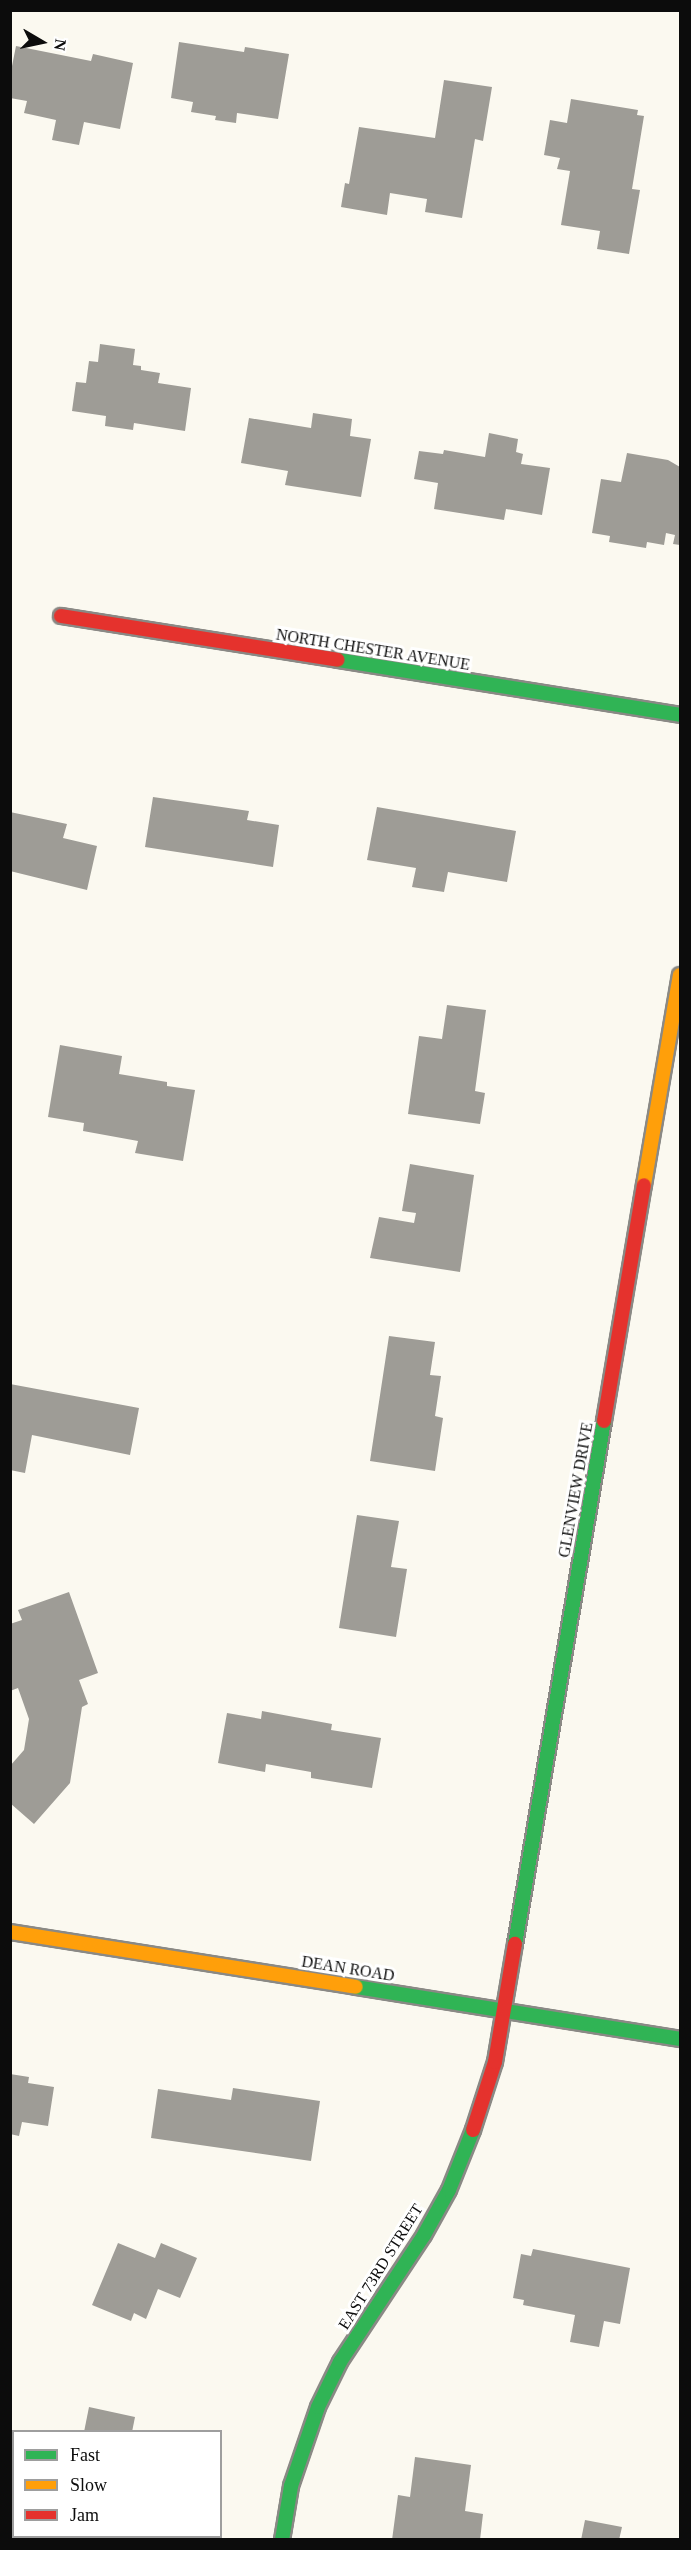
<!DOCTYPE html>
<style>
body{margin:0}
#map{position:relative;width:691px;height:2550px;overflow:hidden;background:#fbf9f0;font-family:Georgia,serif}
div>[style]{position:absolute}
.building>*{inset:0;background:#9e9c96}
.roads{filter:drop-shadow(2px 0 #8a8985) drop-shadow(-2px 0 #8a8985) drop-shadow(0 2px #8a8985) drop-shadow(0 -2px #8a8985)}
.fast>*{height:14px;margin:-7px;padding:0 7px;transform-origin:7px;border-radius:7px;background:#30b455}
.slow>*{height:14px;margin:-7px;padding:0 7px;transform-origin:7px;border-radius:7px;background:#ff9f0a}
.jam>*{height:14px;margin:-7px;padding:0 7px;transform-origin:7px;border-radius:7px;background:#e5322d}
span{translate:-50% -50%;white-space:nowrap;text-align:center;line-height:1.15;-webkit-text-stroke:6px #fff;paint-order:stroke}
.street-label{font-size:16px;color:#0c0c0c}
.frame{position:absolute;inset:0;border:12px solid #0c0c0c;pointer-events:none}
.legend{position:absolute;left:12px;top:2430px;width:210px;height:108px;box-sizing:border-box;background:#fff;border:2px solid #9e9e9e;margin:0;padding:8px 10px;list-style:none;font-size:18px;color:#0c0c0c}
.legend li{display:flex;align-items:center;gap:12px;height:30px}
.legend b{width:30px;border:2px solid #9e9e9e}
.north{position:absolute;left:12px;top:12px;width:60px;height:60px;-webkit-text-stroke:4px #fff;paint-order:stroke;rotate:99deg;font-size:16px;font-weight:700;line-height:24px;text-align:center;color:#0c0c0c}
.north::after{content:'';display:block;margin:auto;width:21px;height:27px;background:#0c0c0c;clip-path:polygon(50% 0,100% 100%,50% 72%,0 100%)}
</style>
<div id="map">
<div class="building">
<div style="clip-path:polygon(179px 42px,244px 52px,245px 47px,289px 54px,278px 119px,237px 113px,236px 123px,215px 120px,216px 116px,191px 112px,193px 102px,171px 98px)"></div>
<div style="clip-path:polygon(16px 46px,91px 61px,93px 54px,133px 63px,120px 129px,84px 122px,79px 145px,52px 140px,56px 120px,24px 113px,27px 101px,10px 98px,10px 76px)"></div>
<div style="clip-path:polygon(444px 80px,492px 87px,483px 141px,475px 139px,462px 218px,425px 212px,427px 199px,390px 193px,387px 215px,341px 207px,345px 183px,349px 184px,359px 127px,435px 138px)"></div>
<div style="clip-path:polygon(571px 99px,638px 110px,637px 115px,644px 116px,632px 189px,640px 190px,629px 254px,597px 249px,600px 231px,561px 225px,570px 171px,557px 169px,560px 158px,544px 155px,550px 120px,567px 123px)"></div>
<div style="clip-path:polygon(100px 344px,135px 349px,133px 365px,141px 366px,141px 370px,160px 373px,158px 383px,191px 388px,185px 431px,134px 423px,133px 430px,105px 426px,106px 416px,72px 411px,76px 382px,86px 383px,89px 361px,98px 362px)"></div>
<div style="clip-path:polygon(313px 413px,352px 419px,350px 436px,371px 439px,361px 497px,285px 485px,288px 471px,241px 463px,249px 418px,311px 428px)"></div>
<div style="clip-path:polygon(489px 433px,518px 439px,516px 452px,523px 454px,521px 464px,550px 468px,542px 515px,506px 509px,504px 520px,434px 509px,438px 483px,414px 479px,419px 451px,443px 454px,444px 450px,485px 457px)"></div>
<div style="clip-path:polygon(627px 453px,668px 460px,680px 467px,680px 545px,673px 544px,675px 535px,666px 533px,664px 545px,647px 542px,646px 548px,609px 542px,610px 536px,592px 533px,601px 479px,621px 482px)"></div>
<div style="clip-path:polygon(153px 797px,249px 811px,247px 820px,279px 825px,273px 867px,145px 847px)"></div>
<div style="clip-path:polygon(377px 807px,516px 831px,507px 882px,448px 872px,444px 892px,412px 887px,416px 868px,367px 860px)"></div>
<div style="clip-path:polygon(10px 812px,67px 824px,63px 838px,97px 846px,87px 890px,10px 871px)"></div>
<div style="clip-path:polygon(447px 1005px,486px 1010px,475px 1091px,485px 1093px,480px 1124px,408px 1114px,419px 1036px,442px 1039px)"></div>
<div style="clip-path:polygon(60px 1045px,122px 1056px,119px 1074px,167px 1082px,167px 1086px,195px 1090px,183px 1161px,135px 1153px,138px 1141px,83px 1131px,84px 1123px,48px 1117px)"></div>
<div style="clip-path:polygon(410px 1164px,474px 1175px,460px 1272px,370px 1258px,379px 1217px,414px 1223px,416px 1213px,402px 1211px)"></div>
<div style="clip-path:polygon(389px 1336px,435px 1342px,430px 1375px,441px 1376px,435px 1416px,443px 1418px,435px 1471px,370px 1461px)"></div>
<div style="clip-path:polygon(10px 1384px,139px 1408px,130px 1455px,32px 1435px,25px 1473px,10px 1470px)"></div>
<div style="clip-path:polygon(357px 1515px,399px 1521px,391px 1567px,407px 1569px,396px 1637px,339px 1628px)"></div>
<div style="clip-path:polygon(69px 1592px,98px 1673px,79px 1680px,88px 1704px,82px 1707px,70px 1783px,34px 1824px,10px 1803px,10px 1766px,24px 1750px,29px 1719px,18px 1688px,10px 1691px,10px 1624px,22px 1620px,18px 1610px)"></div>
<div style="clip-path:polygon(262px 1711px,332px 1724px,331px 1730px,381px 1738px,372px 1788px,311px 1778px,311px 1772px,266px 1764px,265px 1772px,218px 1763px,227px 1713px,261px 1719px)"></div>
<div style="clip-path:polygon(10px 2074px,29px 2077px,28px 2083px,54px 2087px,48px 2126px,22px 2122px,19px 2136px,10px 2134px)"></div>
<div style="clip-path:polygon(233px 2088px,320px 2101px,311px 2161px,151px 2138px,158px 2089px,231px 2100px)"></div>
<div style="clip-path:polygon(118px 2243px,155px 2258px,161px 2243px,197px 2258px,180px 2298px,158px 2289px,146px 2319px,134px 2313px,131px 2321px,92px 2305px)"></div>
<div style="clip-path:polygon(533px 2249px,630px 2268px,620px 2324px,604px 2321px,599px 2347px,570px 2342px,575px 2315px,523px 2305px,524px 2300px,513px 2298px,521px 2254px,531px 2256px)"></div>
<div style="clip-path:polygon(89px 2407px,135px 2417px,132px 2432px,84px 2432px)"></div>
<div style="clip-path:polygon(415px 2457px,471px 2465px,465px 2511px,483px 2514px,480px 2540px,392px 2540px,398px 2495px,410px 2497px)"></div>
<div style="clip-path:polygon(585px 2520px,622px 2527px,619px 2540px,581px 2540px)"></div>
</div>
<div class="roads">
<div class="fast">
<div style="left:338px;top:660px;width:346px;rotate:9.1deg"></div>
<div style="left:515px;top:1944px;width:531px;rotate:-80.34deg"></div>
<div style="left:356px;top:1987px;width:328px;rotate:9.1deg"></div>
<div style="left:282px;top:2540px;width:55px;rotate:-80.5deg"></div>
<div style="left:291px;top:2486px;width:83px;rotate:-71.1deg"></div>
<div style="left:318px;top:2407px;width:50px;rotate:-63.9deg"></div>
<div style="left:340px;top:2362px;width:152px;rotate:-56.5deg"></div>
<div style="left:424px;top:2235px;width:51px;rotate:-60.9deg"></div>
<div style="left:449px;top:2190px;width:65px;rotate:-68.2deg"></div>
</div>
<div class="slow">
<div style="left:644px;top:1185px;width:213px;rotate:-80.3deg"></div>
<div style="left:10px;top:1932px;width:350px;rotate:9deg"></div>
</div>
<div class="jam">
<div style="left:61px;top:616px;width:280px;rotate:9deg"></div>
<div style="left:604px;top:1421px;width:239px;rotate:-80.4deg"></div>
<div style="left:473px;top:2130px;width:71px;rotate:-72.1deg"></div>
<div style="left:495px;top:2062px;width:120px;rotate:-80.4deg"></div>
</div>
</div>
<div class="street-label">
<span style="left:373px;top:650px;rotate:9deg">NORTH CHESTER AVENUE</span>
<span style="left:576px;top:1490px;rotate:-80deg">GLENVIEW DRIVE</span>
<span style="left:348px;top:1969px;rotate:9deg">DEAN ROAD</span>
<span style="left:381px;top:2267px;rotate:-58deg">EAST 73RD STREET</span>
</div>
<div class="frame"></div>
<ul class="legend">
<li><b style="height:8px;background:#30b455"></b>Fast</li>
<li><b style="height:8px;background:#ff9f0a"></b>Slow</li>
<li><b style="height:8px;background:#e5322d"></b>Jam</li>
</ul>
<div class="north">N</div>
</div>
